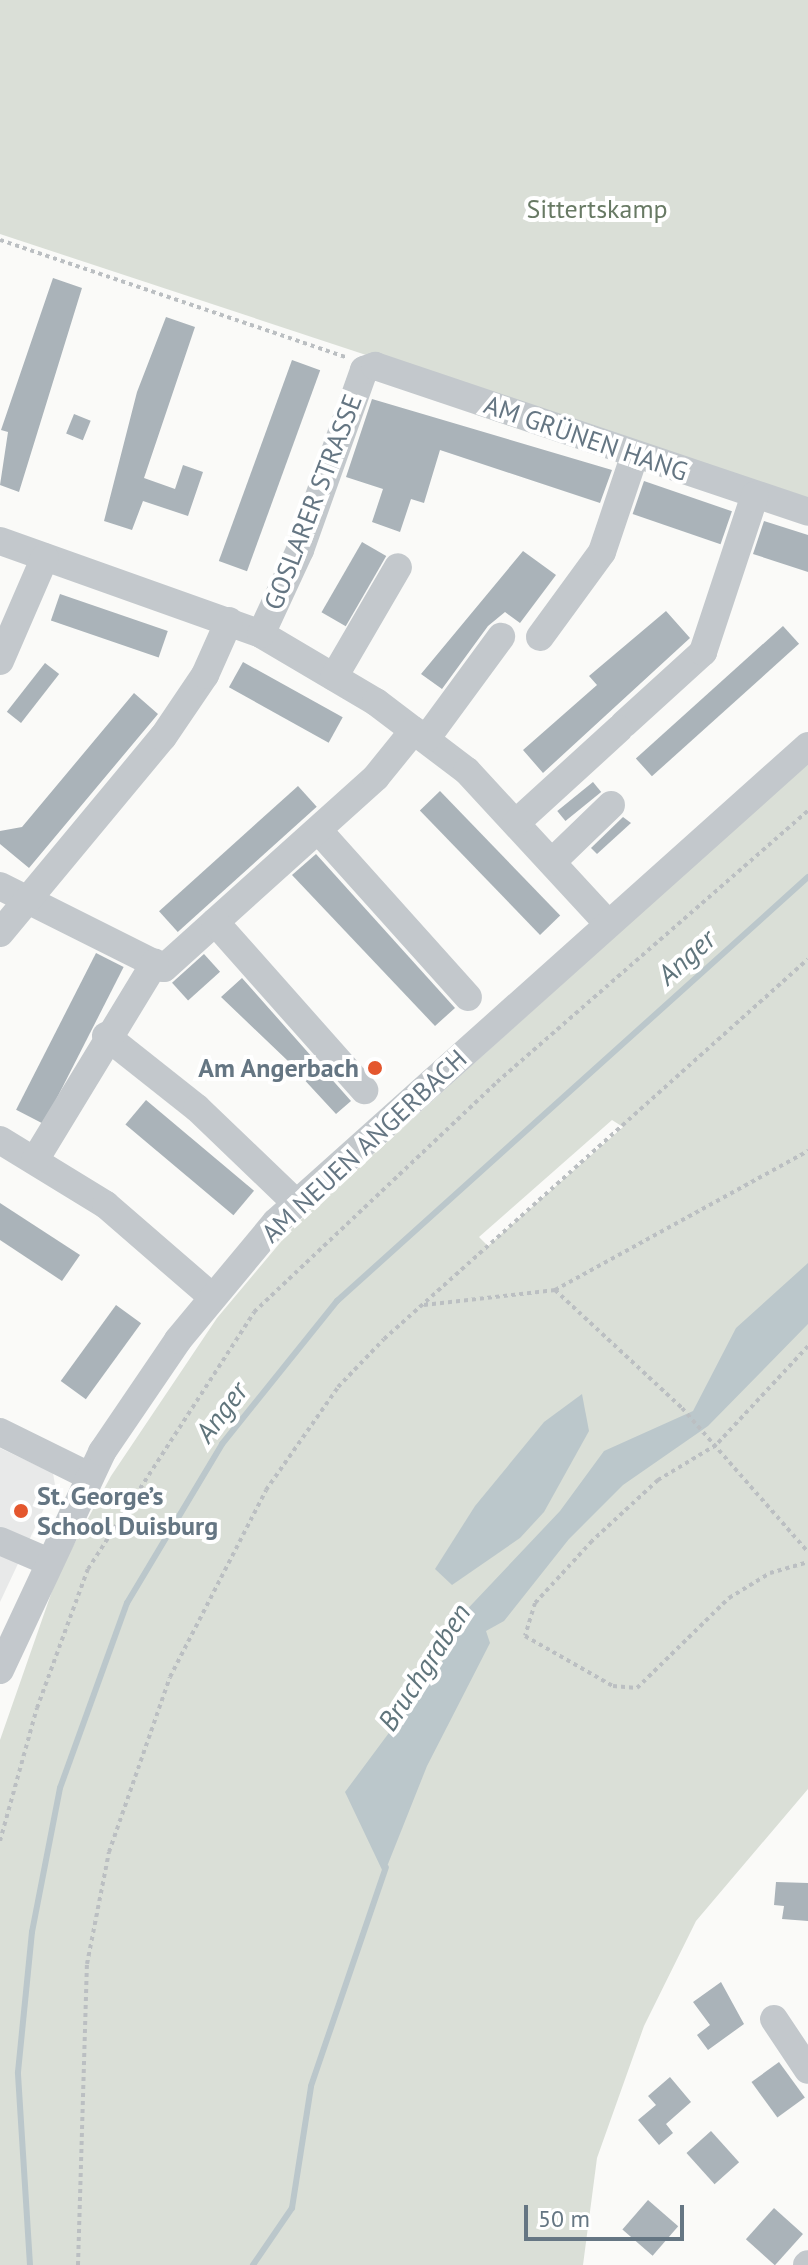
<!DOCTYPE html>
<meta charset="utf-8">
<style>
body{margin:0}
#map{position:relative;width:808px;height:2265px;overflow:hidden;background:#fafaf8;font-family:"PT Sans",sans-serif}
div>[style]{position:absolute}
.built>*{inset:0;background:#e8e9e9}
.green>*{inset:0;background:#dadfd7}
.water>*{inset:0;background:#bbc7cb}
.stream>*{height:6px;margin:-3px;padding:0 3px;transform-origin:3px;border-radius:3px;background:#bbc7cb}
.building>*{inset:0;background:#aab3b9;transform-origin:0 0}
.path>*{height:4px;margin-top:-2px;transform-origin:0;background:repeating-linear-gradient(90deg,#bbbfc2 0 4px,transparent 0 8px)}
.minor>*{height:28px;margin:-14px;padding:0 14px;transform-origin:14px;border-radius:14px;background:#c3c8cc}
.dots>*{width:22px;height:22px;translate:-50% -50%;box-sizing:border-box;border:4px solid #fff;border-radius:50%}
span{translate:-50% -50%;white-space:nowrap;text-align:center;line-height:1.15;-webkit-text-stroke:8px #fff;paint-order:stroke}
.park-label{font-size:26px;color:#687a64}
.street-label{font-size:26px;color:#657683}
.poi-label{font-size:26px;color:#657683;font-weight:700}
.right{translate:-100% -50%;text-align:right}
.left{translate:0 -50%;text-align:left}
.water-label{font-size:28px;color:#60757c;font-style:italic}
.scale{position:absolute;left:524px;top:2205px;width:160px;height:36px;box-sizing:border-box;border:4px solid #657683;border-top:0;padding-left:10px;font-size:24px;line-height:28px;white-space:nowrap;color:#657683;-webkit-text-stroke:6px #fff;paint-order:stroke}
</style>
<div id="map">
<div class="built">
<div style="clip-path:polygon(0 1448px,53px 1473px,55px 1485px,0 1602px)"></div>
</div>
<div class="green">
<div style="clip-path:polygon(0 0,808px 0,808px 501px,0 234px)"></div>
<div style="clip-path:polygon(evenodd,808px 762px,808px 1789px,696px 1921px,644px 2026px,597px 2158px,583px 2265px,0 2265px,0 1740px,58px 1574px,111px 1476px,217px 1318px,295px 1225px,808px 762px,612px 1120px,623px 1127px,488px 1246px,479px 1237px,612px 1120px)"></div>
</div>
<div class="water">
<div style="clip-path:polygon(808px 1263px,808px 1324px,708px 1426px,623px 1485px,569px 1539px,504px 1621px,486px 1631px,490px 1643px,427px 1766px,384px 1874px,345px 1792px,449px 1652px,457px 1620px,560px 1511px,604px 1451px,693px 1411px,736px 1328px)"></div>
<div style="clip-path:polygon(582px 1394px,589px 1431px,544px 1512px,520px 1538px,452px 1585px,435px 1569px,475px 1506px,544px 1422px)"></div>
</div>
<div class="stream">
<div style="left:30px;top:2265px;width:193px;rotate:-93.6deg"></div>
<div style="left:18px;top:2072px;width:141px;rotate:-84.3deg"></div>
<div style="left:32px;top:1932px;width:147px;rotate:-79deg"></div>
<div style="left:60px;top:1788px;width:197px;rotate:-70.1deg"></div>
<div style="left:127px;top:1603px;width:185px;rotate:-59.1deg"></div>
<div style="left:222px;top:1444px;width:184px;rotate:-51.2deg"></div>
<div style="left:337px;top:1301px;width:634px;rotate:-41.99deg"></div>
<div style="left:253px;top:2265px;width:69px;rotate:-55.6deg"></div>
<div style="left:292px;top:2208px;width:123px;rotate:-81.1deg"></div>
<div style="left:311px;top:2086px;width:231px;rotate:-71.1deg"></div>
</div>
<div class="building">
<div style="clip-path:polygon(53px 278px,82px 288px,19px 492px,0 485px,8px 432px,1px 430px)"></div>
<div style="clip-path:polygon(166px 317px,195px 327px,144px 478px,175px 489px,183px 465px,203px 472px,188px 516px,143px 501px,132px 530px,104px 521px,137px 392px)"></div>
<div style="left:292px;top:360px;width:30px;height:214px;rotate:20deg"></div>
<div style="clip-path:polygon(372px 399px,612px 470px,600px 503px,440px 450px,424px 503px,411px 499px,400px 532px,372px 522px,383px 489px,346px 477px)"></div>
<div style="left:74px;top:414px;width:18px;height:21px;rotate:22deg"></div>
<div style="left:644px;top:481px;width:93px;height:35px;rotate:19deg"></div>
<div style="clip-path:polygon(764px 521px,808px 535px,808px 572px,753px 554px)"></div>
<div style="left:362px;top:542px;width:28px;height:81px;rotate:30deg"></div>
<div style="clip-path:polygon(523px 551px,556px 575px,520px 623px,505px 612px,488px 626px,442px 689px,421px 674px)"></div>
<div style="left:60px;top:594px;width:114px;height:28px;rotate:19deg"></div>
<div style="clip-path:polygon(666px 611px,690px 638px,543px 773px,523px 750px,597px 685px,589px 676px)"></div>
<div style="left:783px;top:626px;width:24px;height:198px;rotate:48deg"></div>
<div style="left:243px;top:662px;width:114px;height:29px;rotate:29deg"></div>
<div style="left:45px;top:663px;width:18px;height:62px;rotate:38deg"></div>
<div style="clip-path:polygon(134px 693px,158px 714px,29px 868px,0 844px,0 831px,22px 827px)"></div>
<div style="left:593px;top:782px;width:13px;height:46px;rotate:51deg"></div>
<div style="left:298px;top:786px;width:28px;height:187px;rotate:48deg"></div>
<div style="left:440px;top:791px;width:173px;height:28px;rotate:46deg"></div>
<div style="clip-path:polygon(623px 817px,631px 823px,597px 854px,591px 848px)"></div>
<div style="clip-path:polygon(316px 854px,455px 1008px,435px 1026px,292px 875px)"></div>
<div style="left:96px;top:953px;width:31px;height:176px;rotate:27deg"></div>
<div style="left:204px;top:954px;width:24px;height:43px;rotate:48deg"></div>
<div style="clip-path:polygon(242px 978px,351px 1101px,336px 1114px,299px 1074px,293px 1079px,282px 1067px,288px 1061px,221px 997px)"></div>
<div style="left:146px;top:1100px;width:141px;height:32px;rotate:40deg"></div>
<div style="clip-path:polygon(0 1203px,80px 1255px,62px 1281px,0 1240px)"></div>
<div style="left:116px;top:1305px;width:31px;height:94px;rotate:36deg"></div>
<div style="clip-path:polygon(776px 1882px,808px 1883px,808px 1921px,782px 1919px,784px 1906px,774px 1905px)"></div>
<div style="clip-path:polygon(721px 1982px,744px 2024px,708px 2050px,697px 2035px,710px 2025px,693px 2002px)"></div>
<div style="left:779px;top:2062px;width:44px;height:34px;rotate:54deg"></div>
<div style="clip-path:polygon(670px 2077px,691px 2102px,666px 2124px,673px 2133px,659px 2145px,638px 2120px,656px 2105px,648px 2096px)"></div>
<div style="left:711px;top:2131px;width:42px;height:33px;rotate:48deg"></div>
<div style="left:648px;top:2200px;width:40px;height:39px;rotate:41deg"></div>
<div style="left:774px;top:2208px;width:39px;height:42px;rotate:42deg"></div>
</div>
<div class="path">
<div style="left:0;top:240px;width:365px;rotate:18.7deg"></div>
<div style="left:555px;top:1290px;width:173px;rotate:42.9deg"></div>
<div style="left:682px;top:1408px;width:191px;rotate:48.8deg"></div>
<div style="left:424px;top:1305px;width:132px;rotate:-6.5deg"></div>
<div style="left:555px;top:1290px;width:289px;rotate:-28.8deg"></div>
<div style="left:808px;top:1346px;width:135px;rotate:132.9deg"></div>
<div style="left:716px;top:1445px;width:68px;rotate:148.9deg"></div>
<div style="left:658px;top:1480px;width:90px;rotate:137.3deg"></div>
<div style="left:592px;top:1541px;width:84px;rotate:132.6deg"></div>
<div style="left:535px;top:1603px;width:34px;rotate:107deg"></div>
<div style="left:525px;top:1636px;width:101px;rotate:29.6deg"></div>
<div style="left:613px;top:1686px;width:24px;rotate:5deg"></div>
<div style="left:637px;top:1688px;width:129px;rotate:-44.4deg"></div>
<div style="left:729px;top:1598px;width:48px;rotate:-31.4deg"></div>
<div style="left:770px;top:1573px;width:40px;rotate:-16deg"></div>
<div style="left:110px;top:1493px;width:21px;rotate:5deg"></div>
<div style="left:0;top:1841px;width:138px;rotate:-74.5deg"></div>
<div style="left:37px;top:1708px;width:148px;rotate:-69.9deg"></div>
<div style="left:88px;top:1569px;width:306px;rotate:-57.1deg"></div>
<div style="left:254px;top:1312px;width:335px;rotate:-43.4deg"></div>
<div style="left:497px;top:1082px;width:413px;rotate:-41.1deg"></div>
<div style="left:78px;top:2265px;width:301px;rotate:-88.3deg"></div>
<div style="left:87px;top:1964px;width:114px;rotate:-78.9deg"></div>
<div style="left:109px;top:1852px;width:185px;rotate:-70.8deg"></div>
<div style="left:170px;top:1677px;width:210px;rotate:-62.8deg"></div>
<div style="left:266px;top:1490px;width:126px;rotate:-55deg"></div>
<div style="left:338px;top:1387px;width:66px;rotate:-46.2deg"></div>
<div style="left:384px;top:1339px;width:569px;rotate:-41.87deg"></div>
</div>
<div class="minor">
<div style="left:0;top:541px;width:277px;rotate:19.6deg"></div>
<div style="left:261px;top:634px;width:134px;rotate:30.6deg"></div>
<div style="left:376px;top:702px;width:114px;rotate:37.2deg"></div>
<div style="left:467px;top:771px;width:208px;rotate:47.3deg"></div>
<div style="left:261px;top:634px;width:93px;rotate:-65.1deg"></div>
<div style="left:300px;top:550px;width:191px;rotate:-70.4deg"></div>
<div style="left:364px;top:370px;width:12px;rotate:-20deg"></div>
<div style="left:375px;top:366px;width:457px;rotate:18.6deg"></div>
<div style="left:540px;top:637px;width:105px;rotate:-53.9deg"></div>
<div style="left:602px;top:552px;width:103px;rotate:-71.4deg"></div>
<div style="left:0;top:661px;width:113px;rotate:-66.6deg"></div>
<div style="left:334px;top:677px;width:127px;rotate:-59.8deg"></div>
<div style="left:624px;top:724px;width:107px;rotate:-42.3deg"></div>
<div style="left:703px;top:652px;width:165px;rotate:-71.7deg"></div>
<div style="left:426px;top:739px;width:127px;rotate:-53.7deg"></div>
<div style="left:516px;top:823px;width:139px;rotate:-42.4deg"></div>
<div style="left:319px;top:831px;width:223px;rotate:48.1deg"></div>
<div style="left:552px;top:862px;width:82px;rotate:-44deg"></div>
<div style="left:0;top:886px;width:183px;rotate:26.6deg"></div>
<div style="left:164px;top:968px;width:285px;rotate:-42deg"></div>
<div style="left:376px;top:777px;width:60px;rotate:-51deg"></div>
<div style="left:215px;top:922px;width:225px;rotate:48.4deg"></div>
<div style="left:0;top:933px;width:255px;rotate:-50.3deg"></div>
<div style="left:163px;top:737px;width:75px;rotate:-55.9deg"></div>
<div style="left:205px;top:675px;width:59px;rotate:-66deg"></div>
<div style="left:106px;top:1036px;width:116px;rotate:38.4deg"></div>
<div style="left:197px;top:1108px;width:137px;rotate:43.8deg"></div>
<div style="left:0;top:1140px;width:124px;rotate:31.5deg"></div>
<div style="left:106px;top:1205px;width:139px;rotate:40.9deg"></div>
<div style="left:35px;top:1160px;width:231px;rotate:-58.7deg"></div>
<div style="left:0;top:1432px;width:99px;rotate:26.3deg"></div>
<div style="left:0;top:1541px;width:51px;rotate:23.1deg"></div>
<div style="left:0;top:1670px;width:241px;rotate:-64.9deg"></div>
<div style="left:102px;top:1452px;width:135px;rotate:-55.8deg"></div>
<div style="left:178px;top:1340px;width:153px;rotate:-50.3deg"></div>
<div style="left:276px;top:1222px;width:714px;rotate:-41.82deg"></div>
<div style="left:774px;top:2019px;width:61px;rotate:56.3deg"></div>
<div style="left:807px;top:2265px;width:1px;rotate:-45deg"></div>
</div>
<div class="dots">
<div style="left:375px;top:1068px;background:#e4572e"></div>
<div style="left:21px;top:1511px;background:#e4572e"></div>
</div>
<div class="park-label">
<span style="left:597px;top:209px">Sittertskamp</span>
</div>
<div class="street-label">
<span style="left:586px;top:438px;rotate:19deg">AM GRÜNEN HANG</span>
<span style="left:313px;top:502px;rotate:-69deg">GOSLARER STRASSE</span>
<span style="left:364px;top:1146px;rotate:-43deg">AM NEUEN ANGERBACH</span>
</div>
<div class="poi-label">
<span class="right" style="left:359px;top:1068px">Am Angerbach</span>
<span class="left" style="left:37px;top:1511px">St. George’s<br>School Duisburg</span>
</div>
<div class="water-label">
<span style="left:686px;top:957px;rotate:-42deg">Anger</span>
<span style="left:221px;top:1412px;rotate:-53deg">Anger</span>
<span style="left:424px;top:1667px;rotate:-57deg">Bruchgraben</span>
</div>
<div class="scale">50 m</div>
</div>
